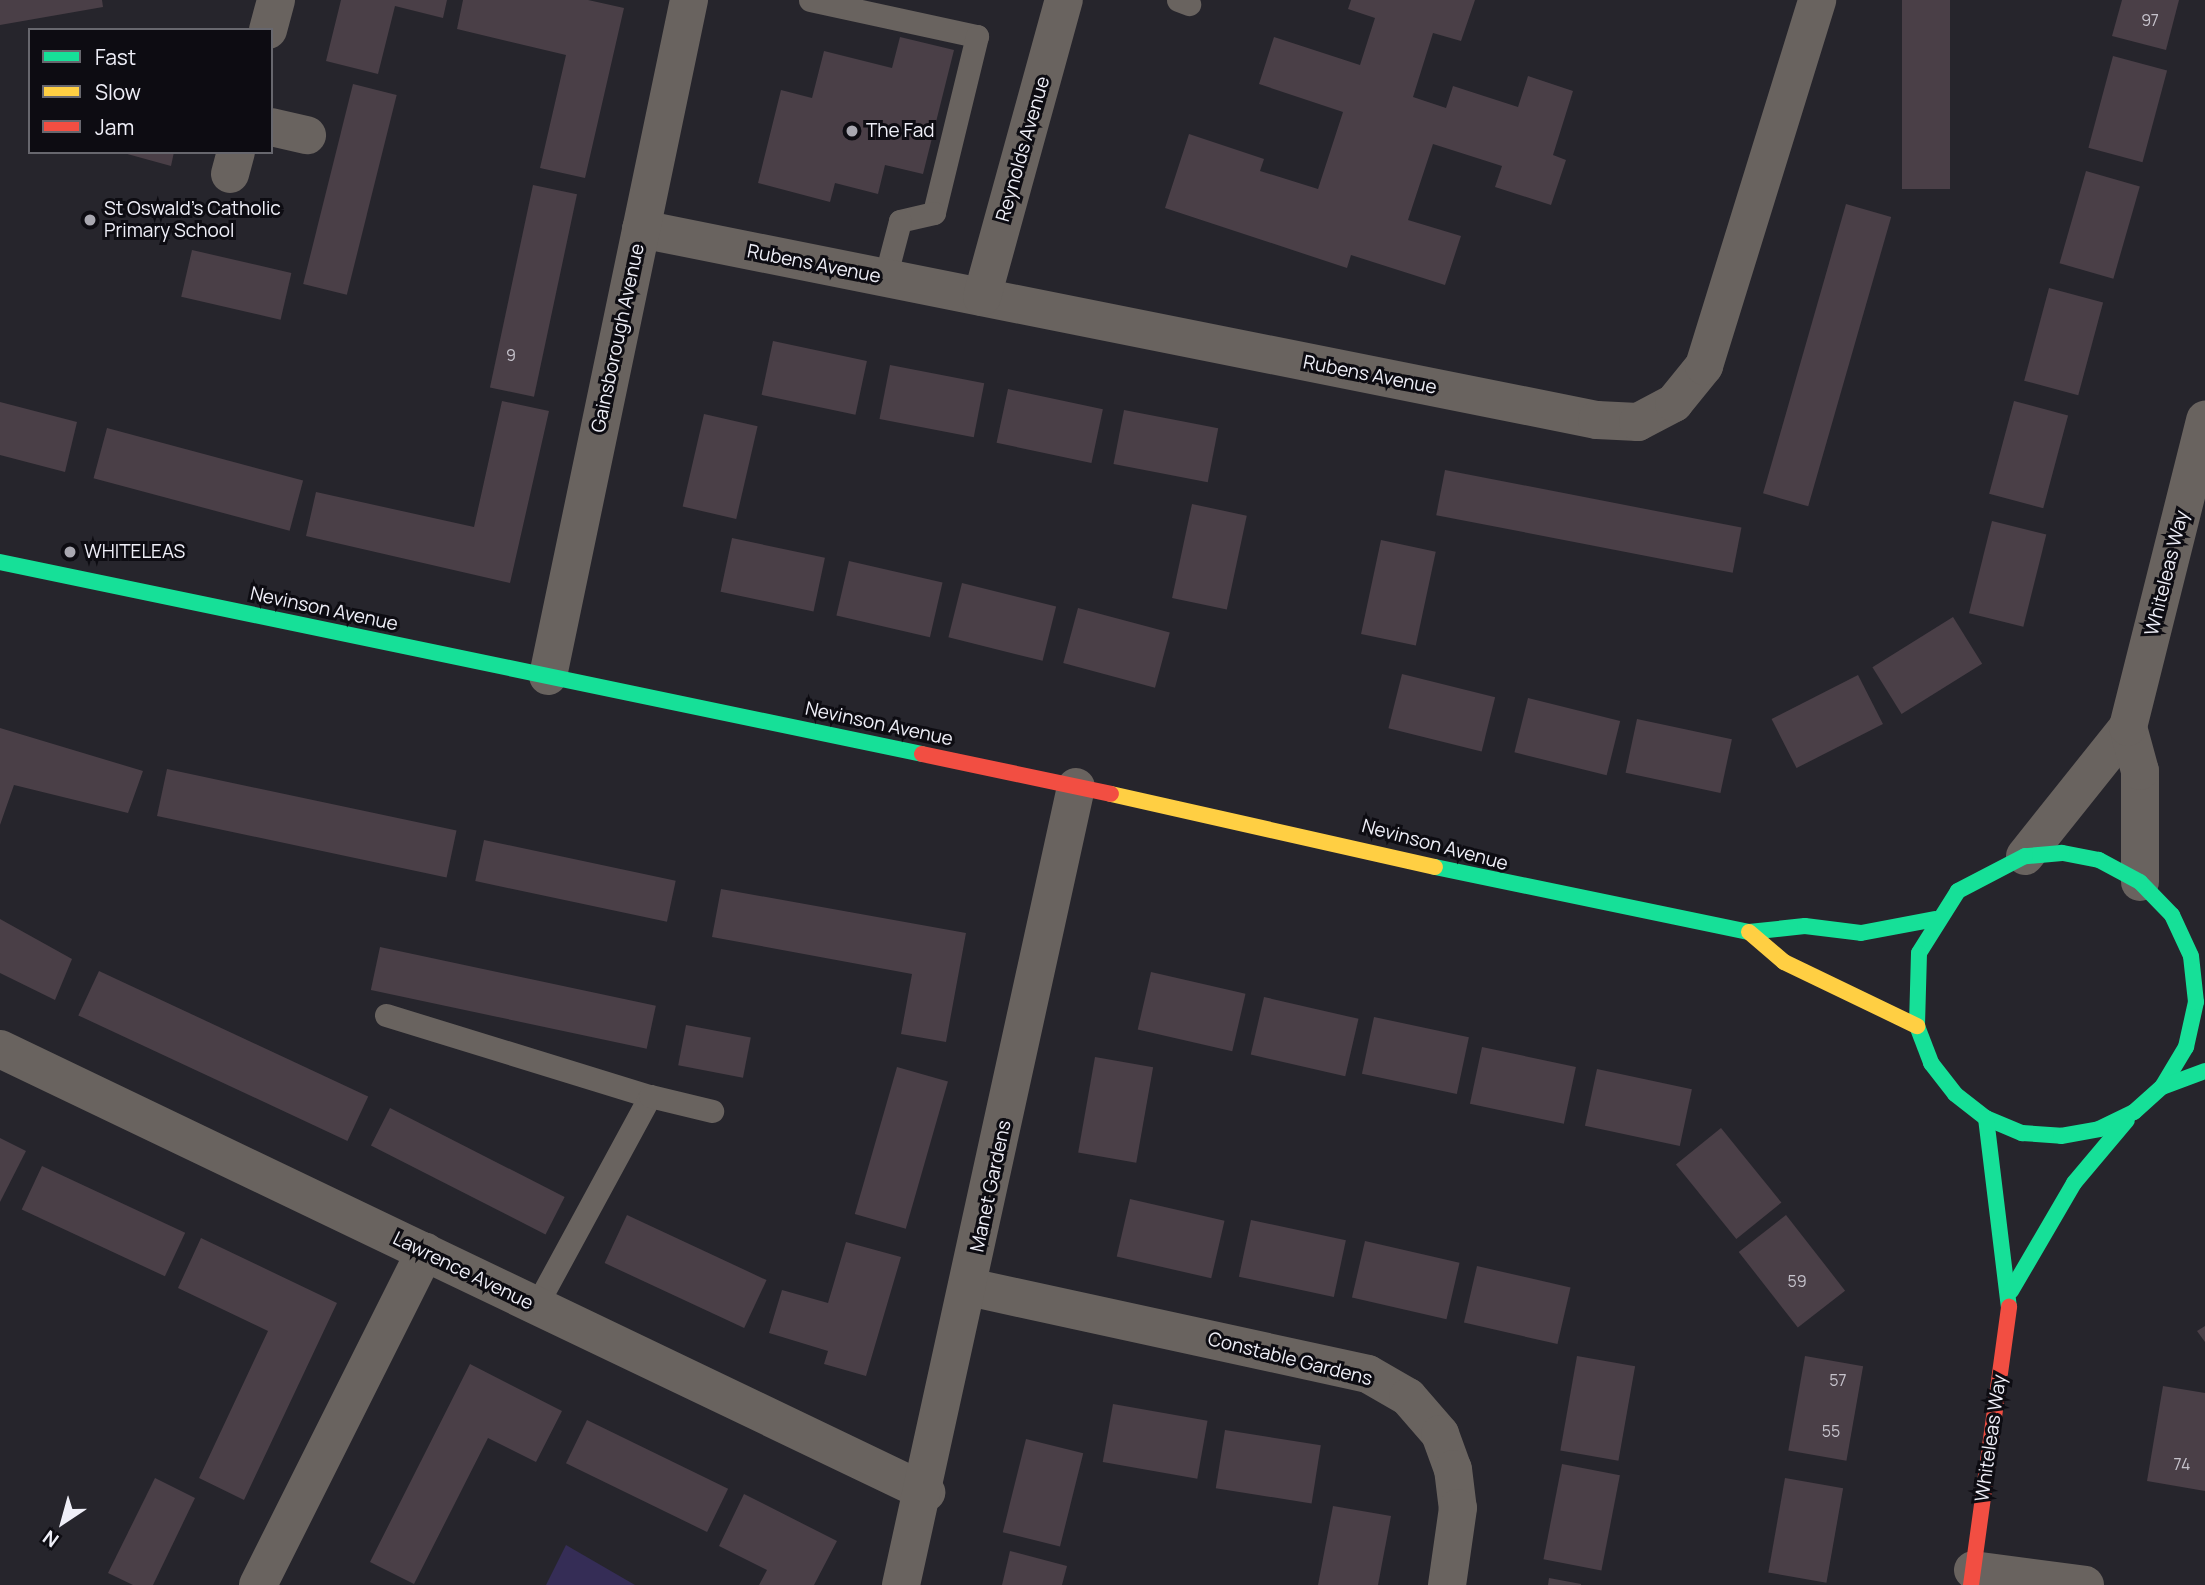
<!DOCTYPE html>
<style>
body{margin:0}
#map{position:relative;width:2205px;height:1585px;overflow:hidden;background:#26252c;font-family:Manrope,sans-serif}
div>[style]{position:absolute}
.green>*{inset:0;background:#352d56}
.building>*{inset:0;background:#4a3f47;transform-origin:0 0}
.lane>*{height:23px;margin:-11.5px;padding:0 11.5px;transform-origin:11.5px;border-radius:11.5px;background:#69635f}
.street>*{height:38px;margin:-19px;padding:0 19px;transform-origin:19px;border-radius:19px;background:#69635f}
.fast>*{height:16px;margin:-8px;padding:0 8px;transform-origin:8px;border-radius:8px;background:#16e098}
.slow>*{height:16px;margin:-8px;padding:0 8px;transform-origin:8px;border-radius:8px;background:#ffcf43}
.jam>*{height:16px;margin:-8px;padding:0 8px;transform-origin:8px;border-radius:8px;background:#f24e42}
.dots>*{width:19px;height:19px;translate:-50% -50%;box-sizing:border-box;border:4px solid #0d0c12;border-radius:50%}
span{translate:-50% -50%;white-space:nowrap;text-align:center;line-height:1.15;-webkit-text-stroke:6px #0d0c12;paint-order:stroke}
.number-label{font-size:16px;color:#c6c3cc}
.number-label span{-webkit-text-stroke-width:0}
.poi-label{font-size:19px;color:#efeff8}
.left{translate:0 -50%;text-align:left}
.street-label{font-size:19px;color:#efeff8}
.legend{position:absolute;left:28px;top:28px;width:245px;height:126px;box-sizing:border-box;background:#0d0c12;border:2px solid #67676e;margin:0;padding:9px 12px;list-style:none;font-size:21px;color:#efeff8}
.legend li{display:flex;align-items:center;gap:14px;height:35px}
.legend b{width:35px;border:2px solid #67676e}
.north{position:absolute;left:28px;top:1487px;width:70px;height:70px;-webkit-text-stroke:5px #0d0c12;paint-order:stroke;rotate:216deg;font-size:19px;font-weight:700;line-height:28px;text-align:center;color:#efeff8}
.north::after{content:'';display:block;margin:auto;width:24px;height:32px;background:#efeff8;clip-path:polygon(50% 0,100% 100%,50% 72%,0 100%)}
</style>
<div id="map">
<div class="green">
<div style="clip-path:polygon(566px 1545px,635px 1585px,546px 1585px)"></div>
</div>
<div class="building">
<div style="clip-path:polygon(0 0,102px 0,103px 7px,0 25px)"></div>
<div style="clip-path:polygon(341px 0,447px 0,443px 18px,395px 6px,378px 74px,326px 61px)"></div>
<div style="clip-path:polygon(463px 0,588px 0,624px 8px,585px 178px,540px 168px,566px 55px,457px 29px)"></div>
<div style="clip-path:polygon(1351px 0,1475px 0,1461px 41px,1433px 33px,1413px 97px,1446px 108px,1453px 86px,1518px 107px,1528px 76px,1573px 91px,1553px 155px,1566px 160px,1551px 205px,1495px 187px,1502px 166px,1433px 144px,1408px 220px,1461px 236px,1445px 285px,1351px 255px,1347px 268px,1165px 208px,1189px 134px,1264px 159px,1260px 171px,1318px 189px,1343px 112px,1259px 84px,1274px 37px,1360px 65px,1375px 18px,1348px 9px)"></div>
<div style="left:1902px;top:0;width:48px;height:189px"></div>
<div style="clip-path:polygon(2122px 0,2179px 0,2166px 50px,2112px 36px)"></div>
<div style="clip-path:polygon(900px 37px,954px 50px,923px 174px,885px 165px,878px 194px,835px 183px,830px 202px,758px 183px,781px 90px,812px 98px,824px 51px,892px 68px)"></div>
<div style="left:2113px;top:56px;width:56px;height:95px;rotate:15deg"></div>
<div style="left:353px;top:84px;width:45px;height:206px;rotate:14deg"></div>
<div style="clip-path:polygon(120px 152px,174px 152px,171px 166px)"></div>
<div style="left:2086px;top:171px;width:56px;height:96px;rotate:16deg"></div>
<div style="left:533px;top:185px;width:45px;height:207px;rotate:12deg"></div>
<div style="left:1846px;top:204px;width:47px;height:301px;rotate:16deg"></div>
<div style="left:192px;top:250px;width:102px;height:48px;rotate:13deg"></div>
<div style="left:2049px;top:288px;width:56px;height:96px;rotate:15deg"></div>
<div style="left:773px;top:341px;width:96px;height:55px;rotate:12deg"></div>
<div style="left:890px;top:365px;width:96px;height:55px;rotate:11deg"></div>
<div style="left:1008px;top:389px;width:97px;height:55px;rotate:12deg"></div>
<div style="clip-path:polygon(502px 401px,549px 411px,510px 583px,306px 536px,316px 492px,474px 527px)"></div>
<div style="left:2014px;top:401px;width:56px;height:96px;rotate:15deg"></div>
<div style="clip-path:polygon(0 402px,77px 422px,65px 472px,0 455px)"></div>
<div style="left:1124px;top:410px;width:96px;height:55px;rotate:11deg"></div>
<div style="left:704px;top:414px;width:55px;height:95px;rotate:13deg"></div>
<div style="left:107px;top:428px;width:203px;height:52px;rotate:15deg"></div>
<div style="left:1445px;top:470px;width:302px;height:46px;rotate:11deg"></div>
<div style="left:1192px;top:504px;width:56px;height:96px;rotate:12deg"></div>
<div style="left:1992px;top:521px;width:56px;height:95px;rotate:14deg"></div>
<div style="left:732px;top:538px;width:95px;height:55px;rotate:12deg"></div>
<div style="left:1381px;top:540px;width:56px;height:96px;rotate:12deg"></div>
<div style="left:849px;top:561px;width:96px;height:56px;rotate:13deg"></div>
<div style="left:962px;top:583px;width:97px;height:56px;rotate:14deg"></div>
<div style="left:1078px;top:608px;width:95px;height:57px;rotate:15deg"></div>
<div style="left:1953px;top:617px;width:55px;height:95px;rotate:58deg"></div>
<div style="left:1402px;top:674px;width:96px;height:56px;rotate:14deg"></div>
<div style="left:1858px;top:675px;width:55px;height:97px;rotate:63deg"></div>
<div style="left:1528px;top:698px;width:95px;height:56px;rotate:14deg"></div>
<div style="left:1637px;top:719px;width:97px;height:55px;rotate:12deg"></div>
<div style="clip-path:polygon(0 728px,143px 771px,128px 813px,14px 785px,0 825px)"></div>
<div style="left:167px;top:769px;width:296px;height:48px;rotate:12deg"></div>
<div style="left:484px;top:840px;width:196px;height:42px;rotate:12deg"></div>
<div style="clip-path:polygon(721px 889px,966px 933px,946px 1042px,901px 1034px,912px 974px,712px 937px)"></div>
<div style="clip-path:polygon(0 919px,72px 959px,55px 1000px,0 973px)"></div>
<div style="left:380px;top:947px;width:282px;height:44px;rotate:12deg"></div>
<div style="left:99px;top:971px;width:297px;height:49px;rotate:25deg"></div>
<div style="left:1151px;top:972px;width:97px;height:59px;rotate:13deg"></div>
<div style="left:1264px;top:997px;width:97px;height:59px;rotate:13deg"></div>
<div style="left:1374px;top:1017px;width:97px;height:58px;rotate:12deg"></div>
<div style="left:686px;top:1025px;width:66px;height:41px;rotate:11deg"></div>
<div style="left:1482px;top:1047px;width:96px;height:58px;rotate:12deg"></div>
<div style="left:1095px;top:1057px;width:59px;height:97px;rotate:10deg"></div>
<div style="left:897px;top:1067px;width:53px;height:153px;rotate:16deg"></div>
<div style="left:1597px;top:1069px;width:97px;height:58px;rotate:12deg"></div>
<div style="left:390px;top:1108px;width:196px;height:42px;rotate:27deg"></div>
<div style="left:1721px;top:1128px;width:96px;height:58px;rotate:51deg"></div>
<div style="clip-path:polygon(0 1138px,26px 1151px,0 1202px)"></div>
<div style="left:42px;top:1166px;width:158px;height:48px;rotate:25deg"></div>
<div style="left:1130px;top:1199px;width:97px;height:59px;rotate:13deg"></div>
<div style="left:627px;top:1215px;width:154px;height:53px;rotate:25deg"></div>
<div style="left:1786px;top:1215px;width:96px;height:60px;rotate:52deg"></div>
<div style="left:1251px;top:1220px;width:97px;height:58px;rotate:12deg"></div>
<div style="clip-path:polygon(201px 1238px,337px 1303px,244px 1500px,199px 1478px,268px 1331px,178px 1288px)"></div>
<div style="left:1365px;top:1241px;width:97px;height:58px;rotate:13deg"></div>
<div style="clip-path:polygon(846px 1242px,901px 1257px,866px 1376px,824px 1364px,828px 1351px,769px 1333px,782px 1290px,828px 1303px)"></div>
<div style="left:1477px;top:1266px;width:96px;height:58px;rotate:13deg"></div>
<div style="clip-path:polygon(2205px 1326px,2205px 1342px,2197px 1331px)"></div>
<div style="left:1577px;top:1356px;width:59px;height:96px;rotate:10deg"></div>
<div style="left:1805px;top:1356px;width:59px;height:96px;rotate:10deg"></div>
<div style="clip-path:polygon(470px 1364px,562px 1411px,536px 1462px,488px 1438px,414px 1584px,370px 1562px)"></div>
<div style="clip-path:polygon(2163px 1386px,2205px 1393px,2205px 1491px,2147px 1481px)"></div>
<div style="left:1113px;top:1404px;width:96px;height:59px;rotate:10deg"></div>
<div style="left:587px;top:1420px;width:157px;height:48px;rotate:26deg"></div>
<div style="left:1225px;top:1430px;width:97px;height:59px;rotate:9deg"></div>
<div style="left:1026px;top:1439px;width:59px;height:96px;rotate:14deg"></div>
<div style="left:1562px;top:1464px;width:59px;height:97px;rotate:11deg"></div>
<div style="clip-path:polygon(155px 1478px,195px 1498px,153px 1585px,133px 1585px,108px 1573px)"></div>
<div style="left:1785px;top:1478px;width:59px;height:96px;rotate:10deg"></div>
<div style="clip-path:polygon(744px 1494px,837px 1541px,814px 1585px,759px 1585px,767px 1570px,719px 1546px)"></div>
<div style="clip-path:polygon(1333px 1506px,1391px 1516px,1378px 1585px,1318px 1585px)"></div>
<div style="clip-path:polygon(1010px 1551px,1067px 1566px,1062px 1585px,1002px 1585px)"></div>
<div style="clip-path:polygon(1549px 1578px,1581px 1584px,1581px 1585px,1548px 1585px)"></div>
</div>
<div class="lane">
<div style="left:810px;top:0;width:171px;rotate:12.2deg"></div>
<div style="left:977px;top:36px;width:182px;rotate:103.7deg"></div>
<div style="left:934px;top:213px;width:35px;rotate:167deg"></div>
<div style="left:900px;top:221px;width:59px;rotate:104.7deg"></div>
<div style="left:1178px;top:0;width:12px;rotate:20deg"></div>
<div style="left:386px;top:1015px;width:276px;rotate:17.1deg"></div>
<div style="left:650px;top:1096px;width:239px;rotate:118.5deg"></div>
<div style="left:650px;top:1096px;width:64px;rotate:13.6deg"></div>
</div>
<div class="street">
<div style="left:268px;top:30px;width:31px;rotate:-75deg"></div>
<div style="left:271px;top:127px;width:37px;rotate:13deg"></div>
<div style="left:230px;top:174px;width:23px;rotate:-75deg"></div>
<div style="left:641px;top:229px;width:975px;rotate:11.3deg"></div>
<div style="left:1597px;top:420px;width:41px;rotate:2.8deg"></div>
<div style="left:1638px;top:422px;width:41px;rotate:-27.8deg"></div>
<div style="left:1674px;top:403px;width:48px;rotate:-51deg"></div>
<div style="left:1704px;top:366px;width:383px;rotate:-72.8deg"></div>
<div style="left:982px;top:297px;width:308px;rotate:-74.6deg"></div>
<div style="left:548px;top:676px;width:691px;rotate:-78.22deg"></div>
<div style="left:2025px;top:856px;width:165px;rotate:-51.4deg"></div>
<div style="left:2140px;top:882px;width:111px;rotate:-90deg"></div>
<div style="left:2140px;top:771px;width:46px;rotate:-105.3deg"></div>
<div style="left:2128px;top:727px;width:317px;rotate:-75.9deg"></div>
<div style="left:0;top:1049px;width:1027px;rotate:25.57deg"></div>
<div style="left:969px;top:1287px;width:408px;rotate:12.3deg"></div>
<div style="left:1368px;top:1374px;width:46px;rotate:29.9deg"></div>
<div style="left:1408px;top:1397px;width:49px;rotate:49.1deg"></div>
<div style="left:1440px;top:1434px;width:37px;rotate:70deg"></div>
<div style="left:1453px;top:1469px;width:39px;rotate:83deg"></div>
<div style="left:1458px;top:1508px;width:78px;rotate:98.1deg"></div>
<div style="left:1973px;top:1570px;width:113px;rotate:7.6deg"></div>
<div style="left:258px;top:1585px;width:373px;rotate:-63.4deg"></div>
<div style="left:901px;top:1585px;width:817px;rotate:-77.63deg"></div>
</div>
<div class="fast">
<div style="left:0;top:562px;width:942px;rotate:11.76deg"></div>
<div style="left:1435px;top:867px;width:321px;rotate:11.7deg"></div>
<div style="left:1749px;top:932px;width:56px;rotate:-6.1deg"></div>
<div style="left:1805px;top:926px;width:56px;rotate:7.1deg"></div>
<div style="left:1861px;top:933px;width:75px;rotate:-10.7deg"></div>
<div style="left:2162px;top:1087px;width:47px;rotate:-59deg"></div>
<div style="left:2186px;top:1047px;width:46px;rotate:-77.5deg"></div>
<div style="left:2196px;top:1002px;width:46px;rotate:-96.2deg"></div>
<div style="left:2191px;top:956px;width:45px;rotate:-114.9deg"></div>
<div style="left:2172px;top:915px;width:46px;rotate:-134.1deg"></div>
<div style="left:2140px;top:882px;width:47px;rotate:-151.8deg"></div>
<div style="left:2099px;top:860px;width:38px;rotate:-169deg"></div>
<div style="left:2062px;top:853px;width:37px;rotate:175deg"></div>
<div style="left:2025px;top:856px;width:76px;rotate:152.4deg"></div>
<div style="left:1958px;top:891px;width:73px;rotate:122.2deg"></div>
<div style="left:1919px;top:953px;width:73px;rotate:91.6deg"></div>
<div style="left:1917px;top:1026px;width:40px;rotate:69deg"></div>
<div style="left:1931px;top:1063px;width:39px;rotate:52deg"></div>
<div style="left:1955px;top:1094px;width:39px;rotate:38deg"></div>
<div style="left:1986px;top:1118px;width:39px;rotate:23deg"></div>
<div style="left:2022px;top:1133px;width:39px;rotate:4deg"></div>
<div style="left:2061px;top:1136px;width:39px;rotate:-10deg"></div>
<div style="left:2099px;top:1129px;width:39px;rotate:-26deg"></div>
<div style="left:2134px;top:1112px;width:38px;rotate:-42deg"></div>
<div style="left:2162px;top:1087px;width:46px;rotate:-20.4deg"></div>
<div style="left:1986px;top:1118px;width:190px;rotate:83.1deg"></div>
<div style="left:2011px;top:1291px;width:125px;rotate:-59.7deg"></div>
<div style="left:2074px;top:1183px;width:82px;rotate:-49.9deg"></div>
</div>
<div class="slow">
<div style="left:1111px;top:794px;width:332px;rotate:12.7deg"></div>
<div style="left:1749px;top:932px;width:46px;rotate:40.6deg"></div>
<div style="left:1784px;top:962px;width:148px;rotate:25.7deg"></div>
</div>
<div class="jam">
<div style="left:922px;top:754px;width:193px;rotate:11.9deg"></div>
<div style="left:1971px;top:1585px;width:281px;rotate:-82.2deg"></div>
</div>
<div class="dots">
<div style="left:852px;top:131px;background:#a9a8b1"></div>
<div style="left:90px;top:220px;background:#a9a8b1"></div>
<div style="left:70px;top:552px;background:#a9a8b1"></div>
</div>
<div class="number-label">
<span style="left:2150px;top:20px">97</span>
<span style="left:511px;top:355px">9</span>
<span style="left:1797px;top:1281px">59</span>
<span style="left:1838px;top:1380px">57</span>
<span style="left:1831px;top:1431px">55</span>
<span style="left:2182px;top:1464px">74</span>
</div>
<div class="poi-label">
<span class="left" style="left:866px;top:131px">The Fad</span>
<span class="left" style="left:104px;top:220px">St Oswald's Catholic<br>Primary School</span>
<span class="left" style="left:84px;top:552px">WHITELEAS</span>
</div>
<div class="street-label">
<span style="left:1023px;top:149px;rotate:-74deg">Reynolds Avenue</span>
<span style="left:814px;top:264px;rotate:11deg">Rubens Avenue</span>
<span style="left:618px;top:338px;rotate:-78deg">Gainsborough Avenue</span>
<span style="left:1370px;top:375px;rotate:11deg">Rubens Avenue</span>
<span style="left:2167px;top:573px;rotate:-76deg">Whiteleas Way</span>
<span style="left:324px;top:609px;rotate:12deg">Nevinson Avenue</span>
<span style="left:879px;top:724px;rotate:12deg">Nevinson Avenue</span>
<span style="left:1435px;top:845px;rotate:15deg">Nevinson Avenue</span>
<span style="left:991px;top:1186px;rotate:-78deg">Manet Gardens</span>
<span style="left:463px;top:1271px;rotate:26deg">Lawrence Avenue</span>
<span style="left:1290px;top:1359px;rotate:14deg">Constable Gardens</span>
<span style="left:1991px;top:1438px;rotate:-82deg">Whiteleas Way</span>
</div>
<ul class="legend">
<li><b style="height:9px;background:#16e098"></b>Fast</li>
<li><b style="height:9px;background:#ffcf43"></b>Slow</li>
<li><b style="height:9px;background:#f24e42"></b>Jam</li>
</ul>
<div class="north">N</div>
</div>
